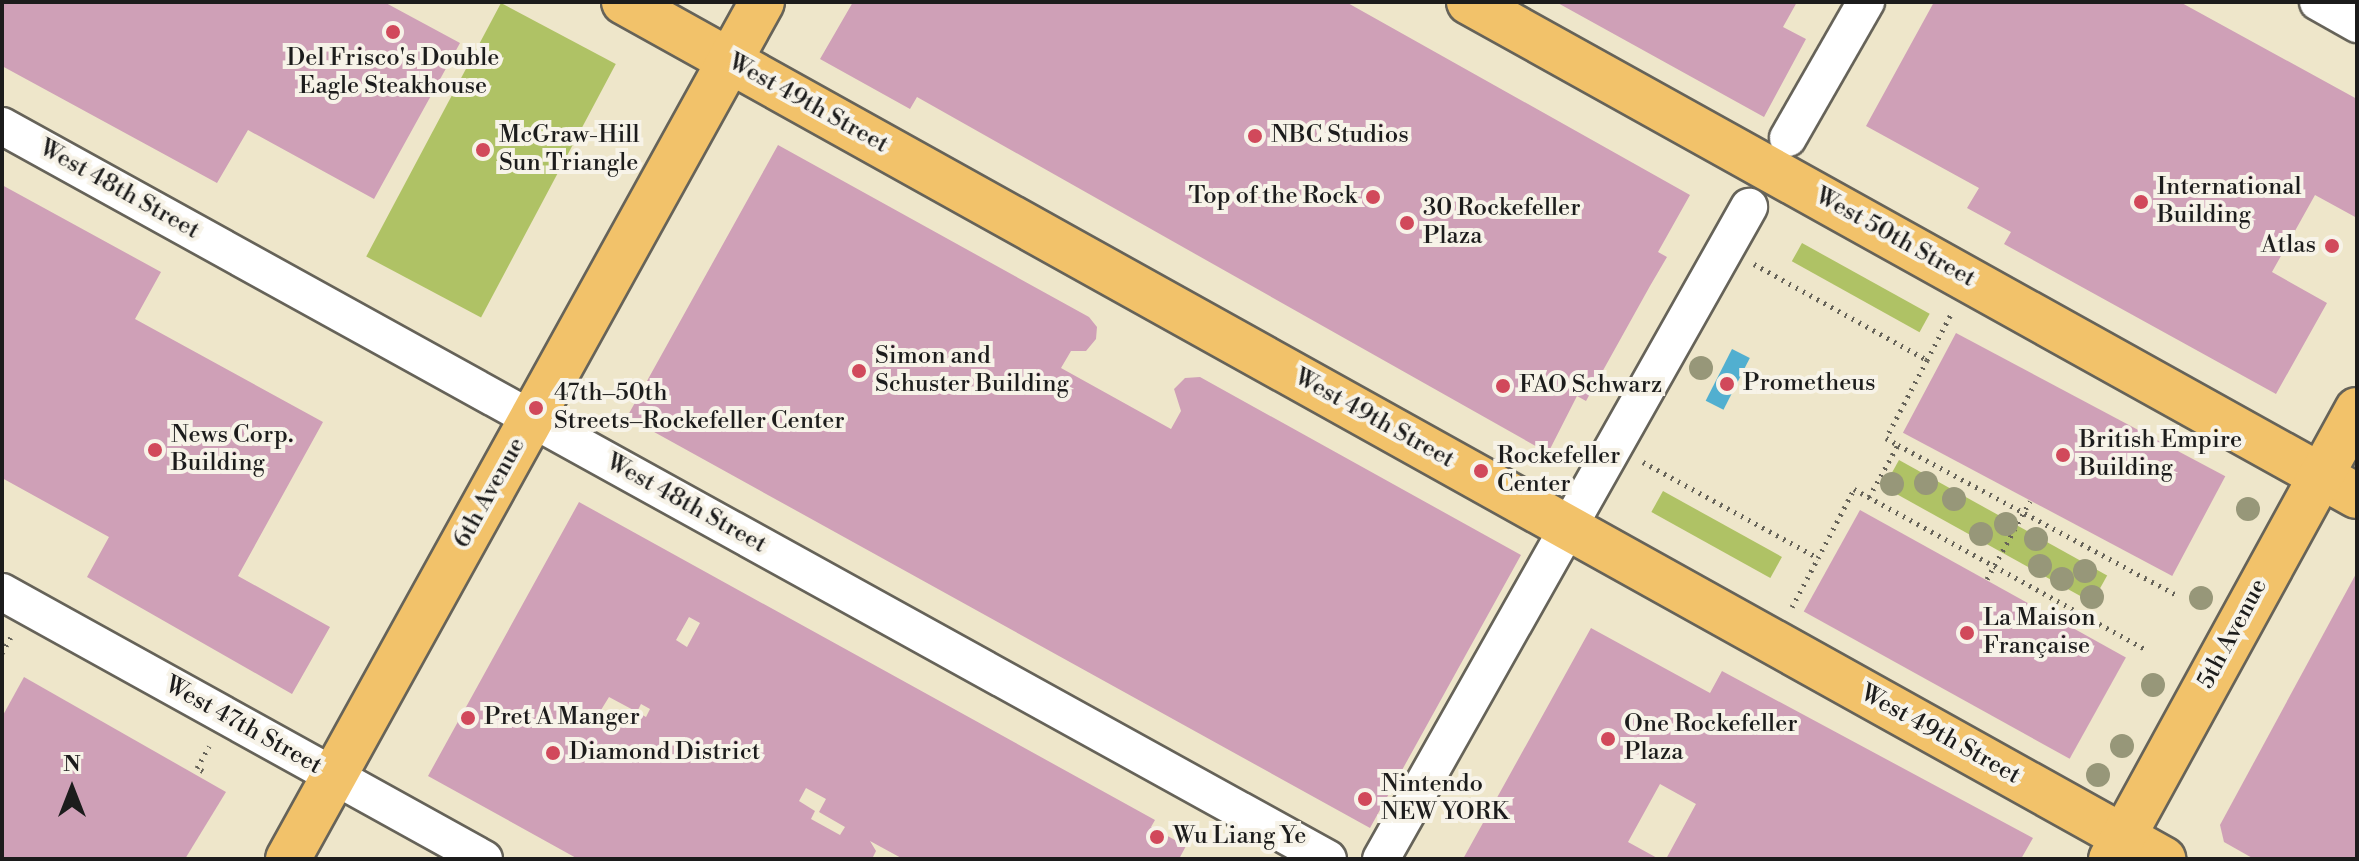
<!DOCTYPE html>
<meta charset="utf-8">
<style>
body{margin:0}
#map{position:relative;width:2359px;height:861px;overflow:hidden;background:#eee6ca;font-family:"Libre Bodoni",serif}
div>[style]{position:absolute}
.green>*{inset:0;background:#afc265;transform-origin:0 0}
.water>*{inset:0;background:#51afd0;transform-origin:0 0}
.building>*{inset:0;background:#cfa0b7;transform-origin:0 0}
.path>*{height:5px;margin-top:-2.5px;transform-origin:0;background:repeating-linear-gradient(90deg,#666359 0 2px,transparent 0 8px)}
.roads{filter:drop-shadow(2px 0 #666359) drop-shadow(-2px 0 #666359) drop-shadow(0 2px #666359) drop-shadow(0 -2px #666359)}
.minor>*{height:36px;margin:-18px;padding:0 18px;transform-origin:18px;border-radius:18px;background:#fff}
.major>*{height:44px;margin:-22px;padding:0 22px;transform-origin:22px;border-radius:22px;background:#f2c26a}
.trees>*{width:24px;height:24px;margin:-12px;border-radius:50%;background:#979779}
.dots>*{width:22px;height:22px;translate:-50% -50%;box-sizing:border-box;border:4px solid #f7f3e8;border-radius:50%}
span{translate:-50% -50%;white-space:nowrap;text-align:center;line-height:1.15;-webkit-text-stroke:8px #f7f3e8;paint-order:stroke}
.poi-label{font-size:24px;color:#1c1c1c}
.left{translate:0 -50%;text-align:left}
.right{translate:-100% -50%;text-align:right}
.street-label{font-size:24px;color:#1c1c1c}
.frame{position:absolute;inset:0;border:4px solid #1c1c1c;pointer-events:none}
.north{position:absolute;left:32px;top:749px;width:80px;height:80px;-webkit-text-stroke:6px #f7f3e8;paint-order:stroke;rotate:0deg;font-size:22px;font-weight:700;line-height:32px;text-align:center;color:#1c1c1c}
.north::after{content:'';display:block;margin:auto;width:28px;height:36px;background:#1c1c1c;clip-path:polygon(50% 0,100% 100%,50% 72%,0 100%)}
</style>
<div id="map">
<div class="green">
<div style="left:501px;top:3px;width:130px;height:287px;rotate:28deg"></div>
<div style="left:1802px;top:243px;width:146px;height:21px;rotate:29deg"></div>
<div style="left:1899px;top:460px;width:238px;height:31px;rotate:29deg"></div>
<div style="left:1663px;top:491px;width:136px;height:24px;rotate:29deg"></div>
</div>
<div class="water">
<div style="left:1732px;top:349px;width:20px;height:58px;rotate:27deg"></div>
</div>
<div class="building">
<div style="clip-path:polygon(2px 2px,384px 2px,460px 43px,374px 199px,248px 130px,217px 183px,2px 66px)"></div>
<div style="clip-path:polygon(853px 2px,1346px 2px,1690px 195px,1658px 252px,1667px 257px,1650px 286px,1586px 401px,1577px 396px,1548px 453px,917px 97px,910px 109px,820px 59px)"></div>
<div style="clip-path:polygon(1556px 2px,1797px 2px,1783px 27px,1806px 39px,1764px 117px)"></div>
<div style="clip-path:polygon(1934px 2px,2180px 2px,2357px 99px,2357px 218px,2315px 195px,2272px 272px,2327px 303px,2276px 394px,2004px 244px,2011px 232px,1967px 208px,1979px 188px,1866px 126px)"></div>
<div style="clip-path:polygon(778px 145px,1089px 317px,1097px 327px,1096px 339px,1086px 351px,1071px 351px,1061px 368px,1171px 429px,1181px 411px,1174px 389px,1185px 378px,1200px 377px,1521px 555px,1370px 828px,627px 417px)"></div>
<div style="clip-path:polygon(2px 185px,161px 272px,135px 319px,323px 422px,238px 576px,330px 627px,292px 694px,87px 577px,109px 537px,2px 478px)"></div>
<div style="left:1956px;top:333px;width:305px;height:113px;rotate:28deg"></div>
<div style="clip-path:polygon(evenodd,579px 502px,1155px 820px,1151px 827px,1186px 846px,1179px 859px,903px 859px,870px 841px,876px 851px,872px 859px,578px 859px,428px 776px,579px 502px,689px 617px,700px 623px,687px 647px,676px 640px,689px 617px,579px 502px,609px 697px,637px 712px,641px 704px,650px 709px,646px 717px,637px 712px,630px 726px,601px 710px,609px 697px,579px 502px,684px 738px,695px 744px,687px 758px,676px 751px,684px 738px,579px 502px,806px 788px,826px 799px,819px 812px,845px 827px,840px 835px,811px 819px,815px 811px,799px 801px,806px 788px)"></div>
<div style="left:1860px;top:510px;width:304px;height:116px;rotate:29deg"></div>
<div style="clip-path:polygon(2357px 572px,2357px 859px,2254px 859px,2224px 842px,2220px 825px)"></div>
<div style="clip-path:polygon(1591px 628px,1710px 693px,1722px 671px,2033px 838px,2021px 859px,1666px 859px,1696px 804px,1660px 784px,1628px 842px,1659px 859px,1463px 859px)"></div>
<div style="clip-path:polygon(24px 677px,226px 792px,185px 859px,2px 859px,2px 717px)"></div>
</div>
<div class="path">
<div style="left:1754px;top:264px;width:198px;rotate:29deg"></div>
<div style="left:1927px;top:360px;width:88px;rotate:117.7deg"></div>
<div style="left:1886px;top:438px;width:14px;rotate:30deg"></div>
<div style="left:1927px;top:360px;width:52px;rotate:-62.4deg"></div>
<div style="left:1643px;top:462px;width:200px;rotate:28.7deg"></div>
<div style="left:1818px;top:558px;width:78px;rotate:-62.4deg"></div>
<div style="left:1854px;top:489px;width:334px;rotate:28.8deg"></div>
<div style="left:1869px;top:497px;width:60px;rotate:-60.9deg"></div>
<div style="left:1898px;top:445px;width:317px;rotate:28.3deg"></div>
<div style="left:1987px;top:579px;width:89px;rotate:-61.1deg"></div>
<div style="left:1792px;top:607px;width:55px;rotate:-62deg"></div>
<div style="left:2px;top:653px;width:18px;rotate:-61deg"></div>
<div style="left:203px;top:771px;width:7px;rotate:-153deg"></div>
<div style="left:197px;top:768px;width:25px;rotate:-61deg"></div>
</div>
<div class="roads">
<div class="minor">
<div style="left:2318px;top:2px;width:45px;rotate:29.4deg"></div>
<div style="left:2px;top:126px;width:1515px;rotate:28.93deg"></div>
<div style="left:1788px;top:138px;width:157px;rotate:-60.2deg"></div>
<div style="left:2px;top:592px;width:551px;rotate:28.98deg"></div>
<div style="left:1381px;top:859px;width:749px;rotate:-60.56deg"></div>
</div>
<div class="major">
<div style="left:624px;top:2px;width:1762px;rotate:29.11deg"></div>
<div style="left:1469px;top:2px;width:1016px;rotate:29.09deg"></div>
<div style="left:288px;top:859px;width:979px;rotate:-61.05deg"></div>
<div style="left:2111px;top:859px;width:512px;rotate:-61.28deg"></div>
</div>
</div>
<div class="trees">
<div style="left:1701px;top:368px"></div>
<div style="left:1926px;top:483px"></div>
<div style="left:1892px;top:484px"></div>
<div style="left:1954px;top:499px"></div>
<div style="left:2248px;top:509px"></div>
<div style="left:2006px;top:524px"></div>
<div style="left:1981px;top:534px"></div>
<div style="left:2036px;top:539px"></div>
<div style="left:2040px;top:566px"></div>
<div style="left:2085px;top:571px"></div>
<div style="left:2062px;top:579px"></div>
<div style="left:2092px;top:597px"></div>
<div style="left:2201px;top:598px"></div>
<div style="left:2153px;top:685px"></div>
<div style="left:2122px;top:746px"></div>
<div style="left:2098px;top:775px"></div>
</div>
<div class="dots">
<div style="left:393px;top:32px;background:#d1495b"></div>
<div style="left:1255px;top:136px;background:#d1495b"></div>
<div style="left:483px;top:150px;background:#d1495b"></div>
<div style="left:1373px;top:197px;background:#d1495b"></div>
<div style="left:2141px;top:202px;background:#d1495b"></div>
<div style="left:1407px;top:223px;background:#d1495b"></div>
<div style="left:2332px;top:246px;background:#d1495b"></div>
<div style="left:859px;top:371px;background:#d1495b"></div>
<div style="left:1727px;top:384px;background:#d1495b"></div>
<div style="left:1503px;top:386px;background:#d1495b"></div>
<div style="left:536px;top:408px;background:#d1495b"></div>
<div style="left:155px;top:450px;background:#d1495b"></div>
<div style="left:2063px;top:455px;background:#d1495b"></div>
<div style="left:1481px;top:471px;background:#d1495b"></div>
<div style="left:1967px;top:633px;background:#d1495b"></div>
<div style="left:468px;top:718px;background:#d1495b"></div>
<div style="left:1608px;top:739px;background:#d1495b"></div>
<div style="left:553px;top:753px;background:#d1495b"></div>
<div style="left:1365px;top:799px;background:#d1495b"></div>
<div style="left:1157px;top:837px;background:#d1495b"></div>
</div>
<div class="poi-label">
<span style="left:393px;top:73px">Del Frisco's Double<br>Eagle Steakhouse</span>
<span class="left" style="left:499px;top:150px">McGraw-Hill<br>Sun Triangle</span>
<span class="left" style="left:1271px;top:136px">NBC Studios</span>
<span class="left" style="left:2157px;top:202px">International<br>Building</span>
<span class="right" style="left:1357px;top:197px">Top of the Rock</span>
<span class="left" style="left:1423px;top:223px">30 Rockefeller<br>Plaza</span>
<span class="right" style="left:2316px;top:246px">Atlas</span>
<span class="left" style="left:875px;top:371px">Simon and<br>Schuster Building</span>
<span class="left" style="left:1743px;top:384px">Prometheus</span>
<span class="left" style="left:1519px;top:386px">FAO Schwarz</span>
<span class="left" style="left:554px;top:408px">47th–50th<br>Streets–Rockefeller Center</span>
<span class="left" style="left:171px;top:450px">News Corp.<br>Building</span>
<span class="left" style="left:2079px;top:455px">British Empire<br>Building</span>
<span class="left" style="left:1497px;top:471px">Rockefeller<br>Center</span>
<span class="left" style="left:1983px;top:633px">La Maison<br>Française</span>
<span class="left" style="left:484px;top:718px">Pret A Manger</span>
<span class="left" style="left:1624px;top:739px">One Rockefeller<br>Plaza</span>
<span class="left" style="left:569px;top:753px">Diamond District</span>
<span class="left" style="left:1381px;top:799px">Nintendo<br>NEW YORK</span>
<span class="left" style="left:1173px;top:837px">Wu Liang Ye</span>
</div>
<div class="street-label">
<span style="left:808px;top:104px;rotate:29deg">West 49th Street</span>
<span style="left:119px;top:190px;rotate:29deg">West 48th Street</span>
<span style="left:1895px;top:238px;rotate:29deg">West 50th Street</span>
<span style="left:1374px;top:419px;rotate:29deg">West 49th Street</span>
<span style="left:490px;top:493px;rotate:-61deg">6th Avenue</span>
<span style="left:686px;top:504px;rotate:29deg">West 48th Street</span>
<span style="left:2233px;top:634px;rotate:-62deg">5th Avenue</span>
<span style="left:243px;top:726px;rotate:29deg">West 47th Street</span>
<span style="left:1940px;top:735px;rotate:29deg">West 49th Street</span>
</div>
<div class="frame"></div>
<div class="north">N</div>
</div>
